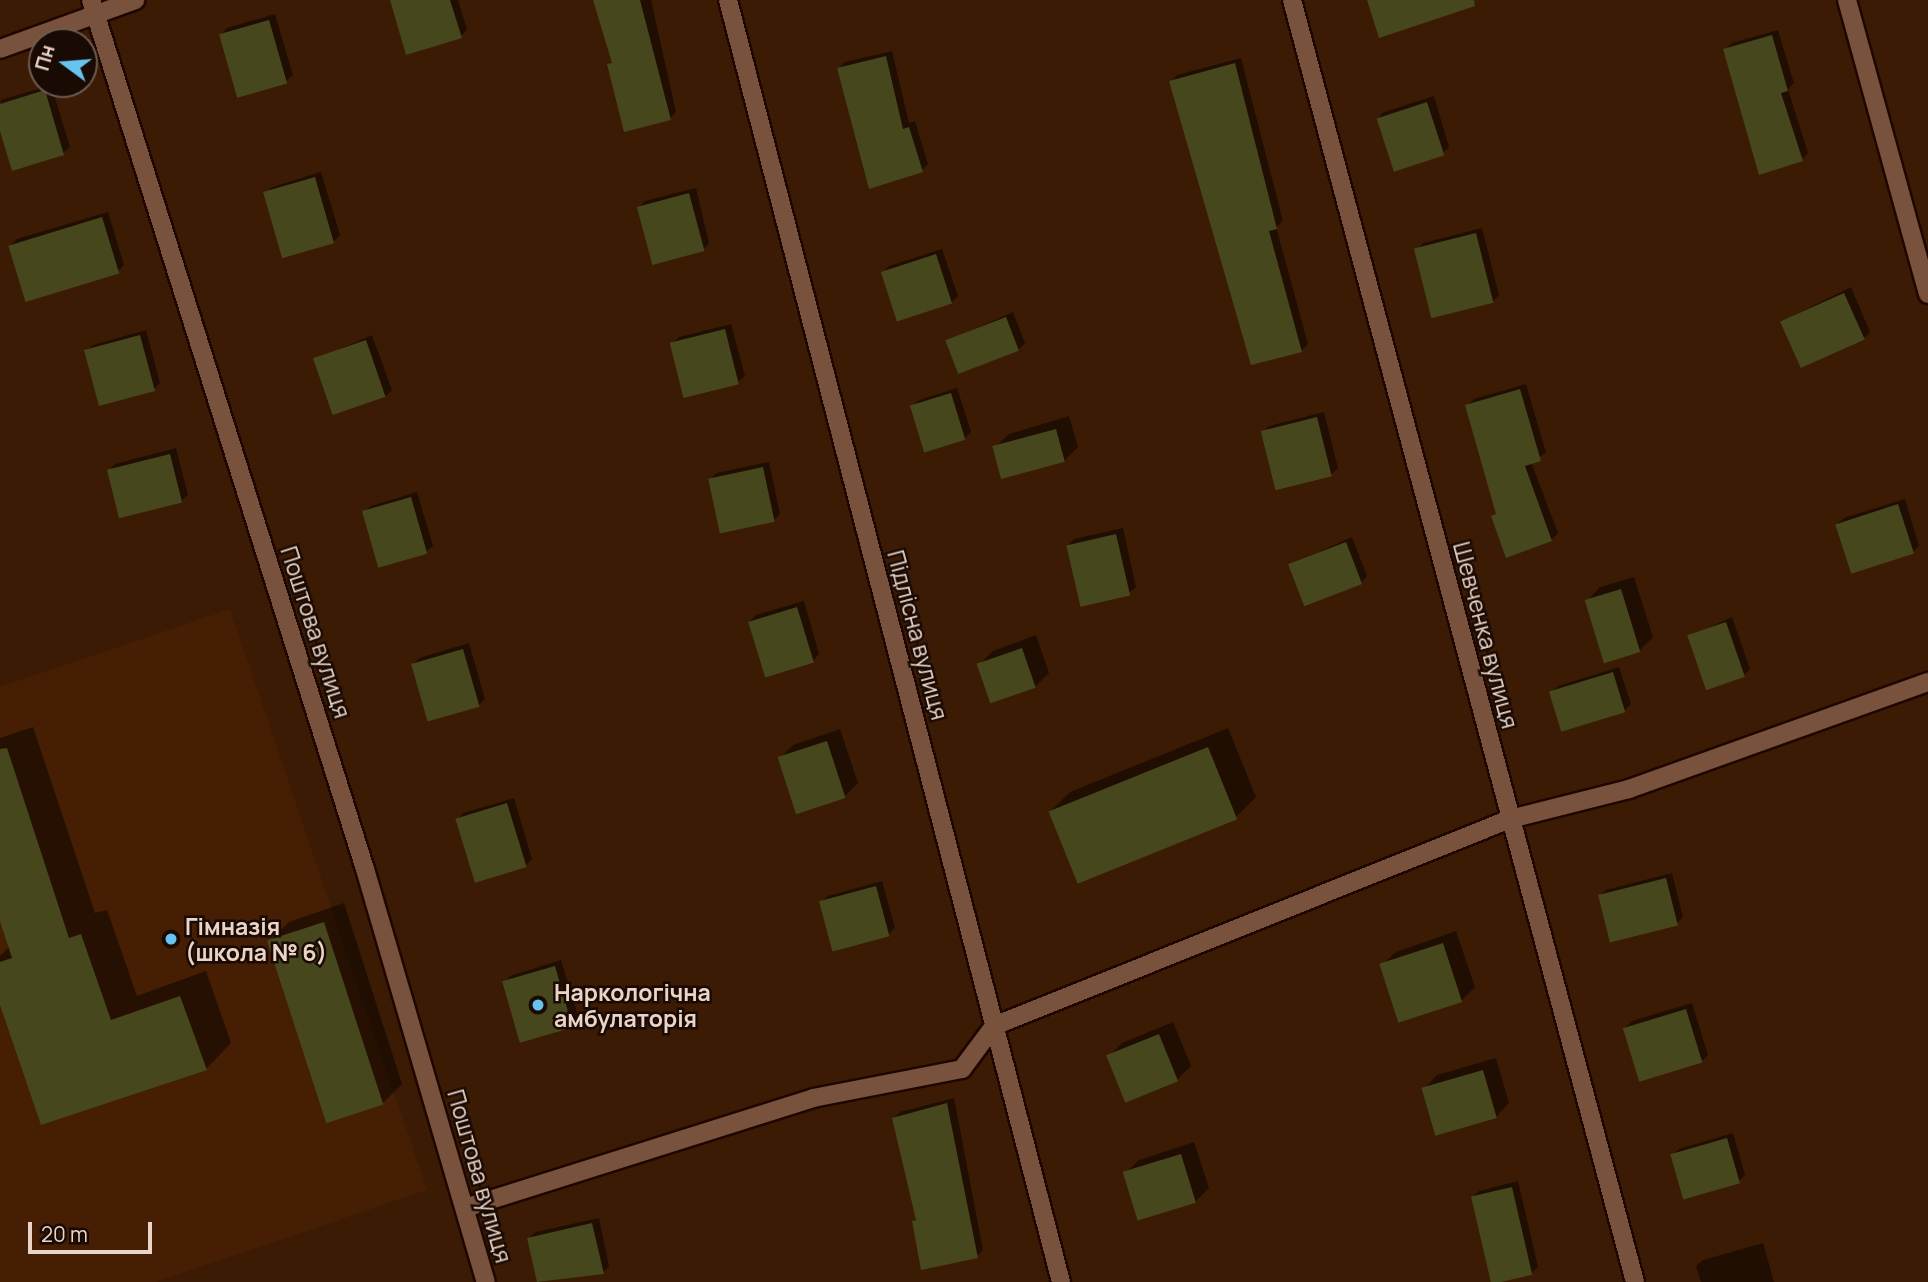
<!DOCTYPE html>
<meta charset="utf-8">
<style>
body{margin:0}
#map{position:relative;width:1928px;height:1282px;overflow:hidden;background:#3c1b05;font-family:Manrope,sans-serif}
div>[style]{position:absolute}
.built>*{inset:0;background:#461e03}
.shadow>*{inset:0;background:#0007}
.building>*{inset:0;background:#46471d;transform-origin:0 0}
.roads{filter:drop-shadow(2px 0 #1e0700) drop-shadow(-2px 0 #1e0700) drop-shadow(0 2px #1e0700) drop-shadow(0 -2px #1e0700)}
.minor>*{height:18px;margin:-9px;padding:0 9px;transform-origin:9px;border-radius:9px;background:#78523c}
.dots>*{width:19px;height:19px;translate:-50% -50%;box-sizing:border-box;border:4px solid #190a03;border-radius:50%}
span{translate:-50% -50%;white-space:nowrap;text-align:center;line-height:1.15;-webkit-text-stroke:5px #190a03;paint-order:stroke}
.street-label{font-size:23px;color:#ead4c7}
.poi-label{font-size:23px;color:#ead4c7;font-weight:700}
.left{translate:0 -50%;text-align:left}
.north{position:absolute;left:28px;top:28px;width:70px;height:70px;box-sizing:border-box;background:#190a03;border:2px solid #6d5b51;border-radius:50%;rotate:286deg;font-size:19px;font-weight:700;line-height:28px;text-align:center;color:#ead4c7}
.north::after{content:'';display:block;margin:auto;width:24px;height:32px;background:#67c4f0;clip-path:polygon(50% 0,100% 100%,50% 72%,0 100%)}
.scale{position:absolute;left:28px;top:1222px;width:124px;height:32px;box-sizing:border-box;border:4px solid #ead4c7;border-top:0;padding-left:9px;font-size:21px;line-height:24px;white-space:nowrap;color:#ead4c7;-webkit-text-stroke:5px #190a03;paint-order:stroke}
</style>
<div id="map">
<div class="built">
<div style="clip-path:polygon(230px 609px,427px 1190px,156px 1282px,0 1282px,0 687px)"></div>
</div>
<div class="shadow">
<div style="clip-path:polygon(391px 0,458px 0,467px 30px,461px 36px)"></div>
<div style="clip-path:polygon(595px 0,651px 0,676px 112px,670px 119px,609px 65px,613px 61px)"></div>
<div style="clip-path:polygon(275px 14px,293px 75px,286px 81px,221px 35px,227px 28px)"></div>
<div style="clip-path:polygon(1778px 30px,1794px 83px,1788px 89px,1808px 153px,1802px 159px,1725px 49px,1732px 43px)"></div>
<div style="clip-path:polygon(892px 51px,909px 123px,915px 121px,928px 164px,922px 170px,839px 68px,845px 62px)"></div>
<div style="clip-path:polygon(1241px 58px,1283px 221px,1276px 227px,1308px 344px,1302px 350px,1252px 363px,1171px 82px,1177px 75px)"></div>
<div style="clip-path:polygon(51px 85px,70px 147px,63px 153px,0 125px,1px 100px)"></div>
<div style="clip-path:polygon(1434px 96px,1449px 147px,1443px 153px,1378px 118px,1384px 112px)"></div>
<div style="clip-path:polygon(321px 172px,340px 235px,334px 241px,284px 257px,265px 194px,272px 187px)"></div>
<div style="clip-path:polygon(696px 188px,709px 243px,703px 250px,639px 207px,645px 201px)"></div>
<div style="clip-path:polygon(108px 212px,124px 265px,118px 271px,10px 246px,17px 239px)"></div>
<div style="clip-path:polygon(1482px 228px,1499px 295px,1492px 302px,1416px 250px,1423px 243px)"></div>
<div style="clip-path:polygon(942px 249px,958px 296px,951px 303px,883px 272px,889px 266px)"></div>
<div style="clip-path:polygon(1851px 287px,1870px 332px,1864px 338px,1782px 321px)"></div>
<div style="clip-path:polygon(1013px 312px,1025px 343px,1018px 350px,947px 341px)"></div>
<div style="clip-path:polygon(731px 324px,745px 376px,738px 382px,672px 344px,679px 337px)"></div>
<div style="clip-path:polygon(146px 330px,160px 383px,154px 389px,86px 351px,93px 345px)"></div>
<div style="clip-path:polygon(372px 335px,392px 390px,386px 396px,315px 360px)"></div>
<div style="clip-path:polygon(1526px 384px,1546px 453px,1531px 462px,1558px 533px,1551px 540px,1493px 517px,1498px 512px,1467px 406px,1474px 399px)"></div>
<div style="clip-path:polygon(957px 388px,971px 432px,964px 439px,912px 406px,919px 400px)"></div>
<div style="clip-path:polygon(1324px 412px,1338px 468px,1331px 474px,1263px 432px,1269px 426px)"></div>
<div style="clip-path:polygon(1069px 416px,1078px 447px,1064px 461px,995px 447px,1009px 434px)"></div>
<div style="clip-path:polygon(176px 448px,188px 495px,181px 501px,109px 470px,115px 464px)"></div>
<div style="clip-path:polygon(769px 462px,780px 514px,774px 520px,710px 480px,716px 473px)"></div>
<div style="clip-path:polygon(417px 492px,433px 546px,426px 552px,364px 512px,371px 506px)"></div>
<div style="clip-path:polygon(1905px 499px,1919px 546px,1913px 552px,1837px 524px,1844px 518px)"></div>
<div style="clip-path:polygon(1123px 528px,1136px 587px,1129px 593px,1068px 545px,1074px 539px)"></div>
<div style="clip-path:polygon(1352px 537px,1367px 576px,1361px 583px,1290px 565px)"></div>
<div style="clip-path:polygon(1634px 577px,1653px 637px,1639px 651px,1587px 601px,1600px 587px)"></div>
<div style="clip-path:polygon(804px 601px,819px 654px,813px 661px,750px 621px,756px 615px)"></div>
<div style="clip-path:polygon(1732px 617px,1750px 669px,1744px 675px,1689px 637px)"></div>
<div style="clip-path:polygon(1036px 635px,1049px 673px,1035px 687px,979px 665px,993px 651px)"></div>
<div style="clip-path:polygon(469px 643px,485px 699px,479px 705px,413px 664px,419px 658px)"></div>
<div style="clip-path:polygon(1619px 667px,1631px 704px,1625px 710px,1563px 730px,1551px 692px,1558px 686px)"></div>
<div style="clip-path:polygon(33px 727px,95px 913px,107px 910px,137px 996px,206px 971px,231px 1043px,206px 1069px,0 1000px,0 956px,10px 946px,0 915px,0 738px)"></div>
<div style="clip-path:polygon(1228px 728px,1256px 797px,1236px 817px,1050px 812px,1070px 792px)"></div>
<div style="clip-path:polygon(840px 729px,858px 783px,844px 797px,780px 758px,793px 745px)"></div>
<div style="clip-path:polygon(514px 798px,532px 859px,525px 866px,457px 820px,463px 813px)"></div>
<div style="clip-path:polygon(1672px 873px,1683px 917px,1677px 923px,1600px 896px,1606px 890px)"></div>
<div style="clip-path:polygon(882px 881px,895px 928px,888px 935px,821px 902px,828px 896px)"></div>
<div style="clip-path:polygon(344px 903px,402px 1084px,382px 1104px,269px 942px,289px 922px)"></div>
<div style="clip-path:polygon(1456px 931px,1475px 987px,1462px 1000px,1401px 1020px,1382px 965px,1396px 952px)"></div>
<div style="clip-path:polygon(561px 960px,579px 1019px,572px 1025px,504px 983px,510px 976px)"></div>
<div style="clip-path:polygon(1692px 1003px,1708px 1055px,1701px 1062px,1625px 1028px,1632px 1021px)"></div>
<div style="clip-path:polygon(1173px 1022px,1191px 1066px,1177px 1080px,1108px 1057px,1122px 1043px)"></div>
<div style="clip-path:polygon(1496px 1058px,1509px 1103px,1496px 1117px,1424px 1089px,1437px 1075px)"></div>
<div style="clip-path:polygon(954px 1098px,983px 1250px,977px 1256px,914px 1221px,917px 1218px,894px 1118px,900px 1112px)"></div>
<div style="clip-path:polygon(1733px 1133px,1745px 1175px,1739px 1181px,1672px 1155px,1679px 1149px)"></div>
<div style="clip-path:polygon(1194px 1142px,1209px 1188px,1195px 1202px,1125px 1173px,1139px 1160px)"></div>
<div style="clip-path:polygon(1518px 1181px,1538px 1267px,1532px 1273px,1493px 1282px,1472px 1197px,1479px 1191px)"></div>
<div style="clip-path:polygon(599px 1218px,609px 1266px,603px 1273px,538px 1282px,529px 1238px,536px 1232px)"></div>
<div style="clip-path:polygon(1763px 1243px,1774px 1282px,1701px 1282px,1696px 1266px,1703px 1260px)"></div>
</div>
<div class="building">
<div style="clip-path:polygon(390px 0,450px 0,462px 38px,406px 55px)"></div>
<div style="clip-path:polygon(593px 0,640px 0,671px 120px,624px 132px,607px 64px,612px 63px)"></div>
<div style="clip-path:polygon(1367px 0,1474px 0,1475px 6px,1379px 38px)"></div>
<div style="left:269px;top:20px;width:66px;height:52px;rotate:74deg"></div>
<div style="clip-path:polygon(1772px 35px,1788px 91px,1781px 93px,1803px 161px,1759px 175px,1723px 49px)"></div>
<div style="clip-path:polygon(886px 56px,903px 129px,909px 127px,923px 172px,869px 189px,837px 68px)"></div>
<div style="clip-path:polygon(1235px 63px,1277px 229px,1269px 231px,1302px 352px,1251px 365px,1169px 81px)"></div>
<div style="clip-path:polygon(45px 90px,64px 155px,12px 171px,0 131px,0 104px)"></div>
<div style="left:1427px;top:102px;width:56px;height:53px;rotate:72deg"></div>
<div style="left:315px;top:177px;width:69px;height:54px;rotate:74deg"></div>
<div style="left:689px;top:193px;width:60px;height:54px;rotate:75deg"></div>
<div style="left:102px;top:217px;width:59px;height:98px;rotate:73deg"></div>
<div style="left:1476px;top:233px;width:72px;height:64px;rotate:76deg"></div>
<div style="left:936px;top:254px;width:52px;height:58px;rotate:72deg"></div>
<div style="left:1844px;top:293px;width:51px;height:70px;rotate:66deg"></div>
<div style="left:1006px;top:317px;width:36px;height:65px;rotate:69deg"></div>
<div style="left:725px;top:329px;width:57px;height:57px;rotate:76deg"></div>
<div style="left:140px;top:335px;width:58px;height:58px;rotate:75deg"></div>
<div style="left:366px;top:340px;width:60px;height:56px;rotate:71deg"></div>
<div style="clip-path:polygon(1520px 389px,1541px 461px,1525px 466px,1552px 541px,1506px 558px,1491px 516px,1496px 514px,1465px 405px)"></div>
<div style="left:951px;top:393px;width:49px;height:43px;rotate:73deg"></div>
<div style="left:1317px;top:417px;width:61px;height:58px;rotate:76deg"></div>
<div style="left:1056px;top:429px;width:34px;height:66px;rotate:75deg"></div>
<div style="left:170px;top:454px;width:50px;height:65px;rotate:76deg"></div>
<div style="left:763px;top:467px;width:56px;height:56px;rotate:78deg"></div>
<div style="left:411px;top:497px;width:59px;height:51px;rotate:74deg"></div>
<div style="left:1898px;top:504px;width:52px;height:66px;rotate:72deg"></div>
<div style="left:1116px;top:534px;width:63px;height:51px;rotate:77deg"></div>
<div style="left:1346px;top:542px;width:45px;height:62px;rotate:69deg"></div>
<div style="left:1621px;top:589px;width:66px;height:38px;rotate:73deg"></div>
<div style="left:797px;top:607px;width:58px;height:51px;rotate:73deg"></div>
<div style="left:1726px;top:622px;width:58px;height:41px;rotate:71deg"></div>
<div style="left:1022px;top:648px;width:42px;height:48px;rotate:71deg"></div>
<div style="left:463px;top:649px;width:60px;height:54px;rotate:74deg"></div>
<div style="left:1613px;top:672px;width:42px;height:67px;rotate:73deg"></div>
<div style="left:827px;top:741px;width:60px;height:52px;rotate:72deg"></div>
<div style="left:1208px;top:747px;width:78px;height:172px;rotate:68deg"></div>
<div style="clip-path:polygon(7px 748px,69px 938px,81px 934px,111px 1020px,180px 996px,207px 1070px,41px 1125px,0 1005px,0 962px,12px 958px,0 921px,0 749px)"></div>
<div style="left:507px;top:803px;width:67px;height:54px;rotate:73deg"></div>
<div style="left:1666px;top:878px;width:49px;height:70px;rotate:76deg"></div>
<div style="left:876px;top:886px;width:52px;height:59px;rotate:75deg"></div>
<div style="left:324px;top:922px;width:192px;height:60px;rotate:72deg"></div>
<div style="left:1443px;top:943px;width:62px;height:67px;rotate:72deg"></div>
<div style="left:555px;top:966px;width:64px;height:55px;rotate:74deg"></div>
<div style="left:1686px;top:1009px;width:56px;height:66px;rotate:73deg"></div>
<div style="left:1159px;top:1034px;width:51px;height:57px;rotate:68deg"></div>
<div style="left:1483px;top:1070px;width:50px;height:64px;rotate:74deg"></div>
<div style="clip-path:polygon(947px 1103px,978px 1258px,921px 1270px,912px 1221px,916px 1220px,892px 1118px)"></div>
<div style="left:1727px;top:1138px;width:47px;height:59px;rotate:74deg"></div>
<div style="left:1181px;top:1154px;width:51px;height:61px;rotate:73deg"></div>
<div style="left:1512px;top:1187px;width:90px;height:42px;rotate:77deg"></div>
<div style="clip-path:polygon(592px 1223px,604px 1274px,537px 1282px,527px 1238px)"></div>
</div>
<div class="roads">
<div class="minor">
<div style="left:91px;top:0;width:911px;rotate:72.5deg"></div>
<div style="left:365px;top:869px;width:430px;rotate:73.7deg"></div>
<div style="left:728px;top:0;width:1325px;rotate:75.44deg"></div>
<div style="left:1292px;top:0;width:1327px;rotate:75.02deg"></div>
<div style="left:1847px;top:0;width:305px;rotate:74.6deg"></div>
<div style="left:0;top:49px;width:144px;rotate:-19.9deg"></div>
<div style="left:465px;top:1208px;width:365px;rotate:-17.5deg"></div>
<div style="left:813px;top:1098px;width:152px;rotate:-11deg"></div>
<div style="left:962px;top:1069px;width:54px;rotate:-53.3deg"></div>
<div style="left:994px;top:1026px;width:556px;rotate:-21.86deg"></div>
<div style="left:1510px;top:819px;width:123px;rotate:-14.1deg"></div>
<div style="left:1629px;top:789px;width:318px;rotate:-19.7deg"></div>
</div>
</div>
<div class="dots">
<div style="left:171px;top:939px;background:#67c4f0"></div>
<div style="left:538px;top:1005px;background:#67c4f0"></div>
</div>
<div class="street-label">
<span style="left:316px;top:632px;rotate:72deg">Поштова вулиця</span>
<span style="left:918px;top:635px;rotate:75deg">Підлісна вулиця</span>
<span style="left:1486px;top:635px;rotate:75deg">Шевченка вулиця</span>
<span style="left:480px;top:1176px;rotate:74deg">Поштова вулиця</span>
</div>
<div class="poi-label">
<span class="left" style="left:185px;top:939px">Гімназія<br>(школа № 6)</span>
<span class="left" style="left:554px;top:1005px">Наркологічна<br>амбулаторія</span>
</div>
<div class="north">Пн</div>
<div class="scale">20 m</div>
</div>
